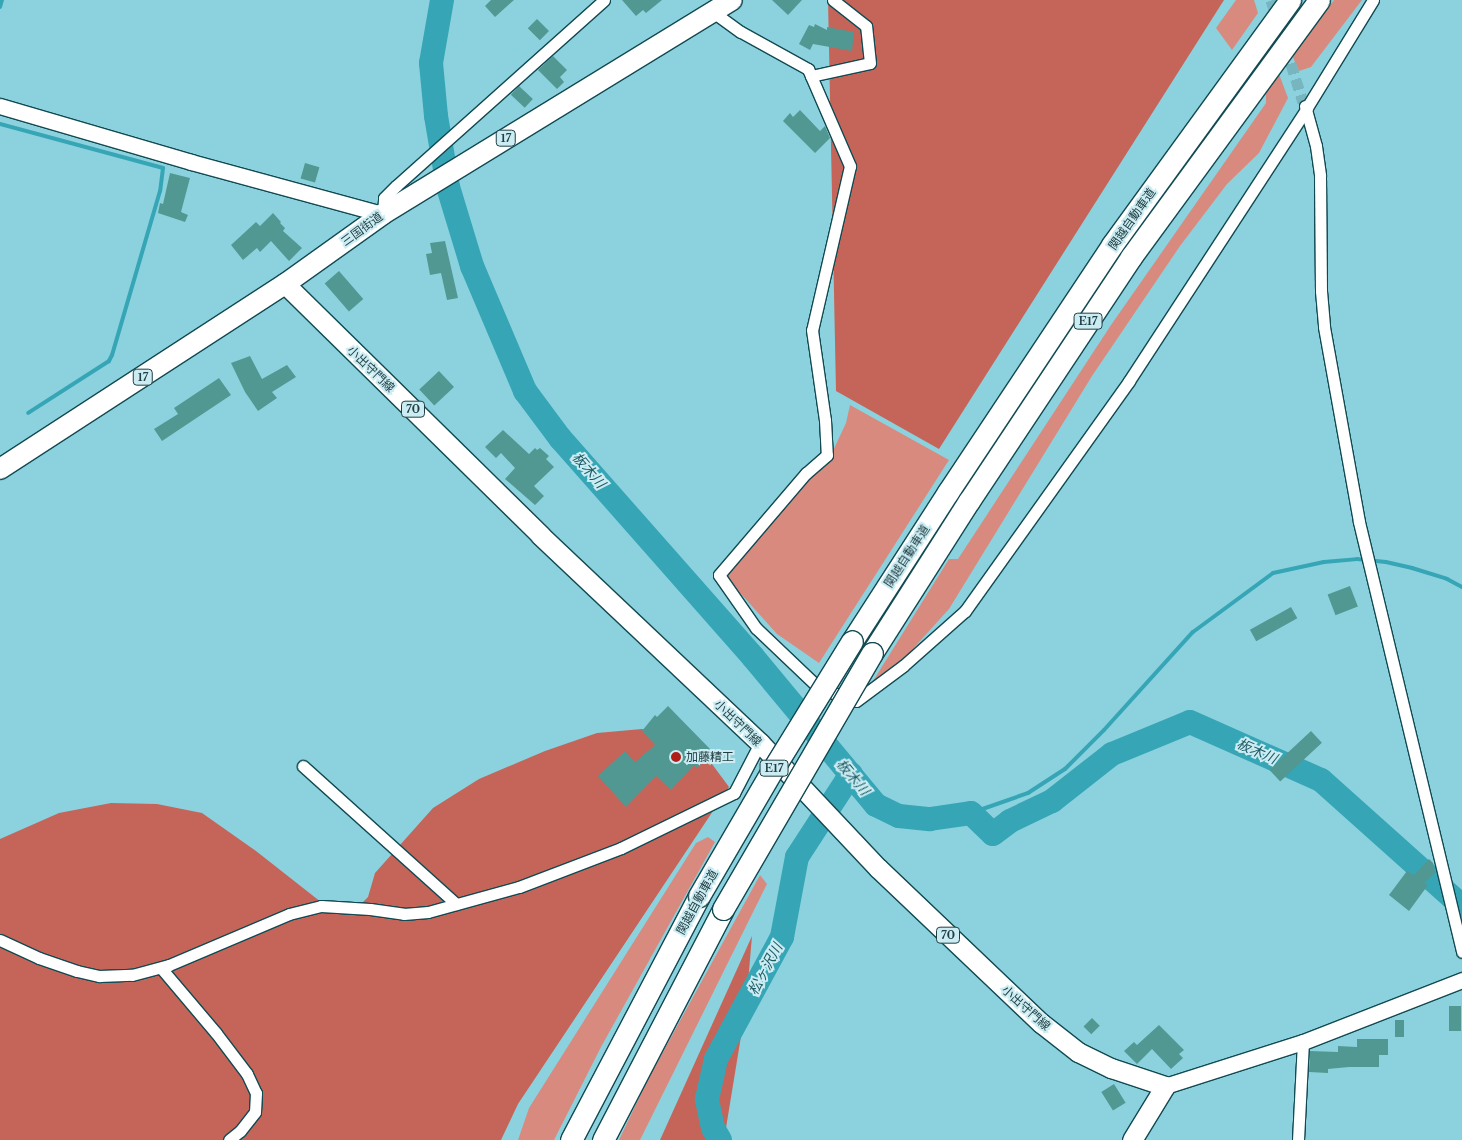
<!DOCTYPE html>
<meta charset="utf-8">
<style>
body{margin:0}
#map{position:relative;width:1462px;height:1140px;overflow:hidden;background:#8cd2de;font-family:"Libre Baskerville","Noto Sans JP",serif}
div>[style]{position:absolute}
.green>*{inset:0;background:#d98a7f}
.forest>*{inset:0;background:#c56559}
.stream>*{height:4px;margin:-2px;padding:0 2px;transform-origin:2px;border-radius:2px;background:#36a6b6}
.river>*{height:24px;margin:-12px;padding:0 12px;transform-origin:12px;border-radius:12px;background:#36a6b6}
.building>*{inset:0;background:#519892;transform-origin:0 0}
.minor-tunnel>*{height:11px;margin-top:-5.5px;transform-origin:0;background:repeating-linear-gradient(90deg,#77b5bf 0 11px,transparent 0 16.5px)}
.roads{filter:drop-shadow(1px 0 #114a52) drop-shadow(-1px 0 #114a52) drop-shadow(0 1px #114a52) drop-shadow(0 -1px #114a52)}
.minor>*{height:11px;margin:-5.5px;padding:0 5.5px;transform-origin:5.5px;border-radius:5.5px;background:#fff}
.tertiary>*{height:15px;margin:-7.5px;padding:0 7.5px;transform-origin:7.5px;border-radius:7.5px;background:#fff}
.primary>*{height:19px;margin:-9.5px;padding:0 9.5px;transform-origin:9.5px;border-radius:9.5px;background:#fff}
.trunk>*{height:20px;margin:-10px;padding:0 10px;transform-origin:10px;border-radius:10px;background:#fff}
.motorway>*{height:21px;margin:-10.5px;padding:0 10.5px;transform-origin:10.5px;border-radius:10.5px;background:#fff}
.bridges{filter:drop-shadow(1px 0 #114a52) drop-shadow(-1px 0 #114a52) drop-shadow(0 1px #114a52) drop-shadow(0 -1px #114a52)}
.motorway-bridge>*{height:21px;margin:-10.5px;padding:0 10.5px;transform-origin:10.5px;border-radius:10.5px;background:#fff}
.dots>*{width:14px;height:14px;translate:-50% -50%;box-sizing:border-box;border:2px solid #caecf2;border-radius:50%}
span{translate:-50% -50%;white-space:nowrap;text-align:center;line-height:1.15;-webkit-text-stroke:4px #caecf2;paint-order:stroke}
.shield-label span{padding:1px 4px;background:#caecf2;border:1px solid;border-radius:4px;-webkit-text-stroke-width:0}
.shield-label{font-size:11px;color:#213f43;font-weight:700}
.street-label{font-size:12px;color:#213f43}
.poi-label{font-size:12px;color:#213f43}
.left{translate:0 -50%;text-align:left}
.water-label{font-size:14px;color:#1f5b64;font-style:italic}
</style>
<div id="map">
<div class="green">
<div style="clip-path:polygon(1236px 0,1254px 0,1258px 13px,1232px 50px,1216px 28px)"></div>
<div style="clip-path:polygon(1334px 0,1362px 0,1311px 67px,1299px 71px,1292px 55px)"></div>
<div style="clip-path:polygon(1279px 74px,1288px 98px,1259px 153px,1227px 184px,1180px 246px,1092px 376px,949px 609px,890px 674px,879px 680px,873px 681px,949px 559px,958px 559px,1111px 325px,1266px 103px,1266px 91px)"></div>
<div style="clip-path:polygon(850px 405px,949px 460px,819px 663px,777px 634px,725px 576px,831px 455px,846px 423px)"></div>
<div style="clip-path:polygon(708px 837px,715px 842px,601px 1047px,554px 1140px,518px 1140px,529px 1108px,696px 843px)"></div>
<div style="clip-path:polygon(760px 875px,767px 884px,640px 1140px,619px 1140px,647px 1081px)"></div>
</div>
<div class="forest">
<div style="clip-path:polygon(828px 0,1224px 0,939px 449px,836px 391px)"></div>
<div style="clip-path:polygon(642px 729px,683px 738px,712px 764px,729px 787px,518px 1104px,501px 1140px,0 1140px,0 839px,59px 813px,111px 803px,157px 804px,202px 813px,256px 851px,326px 906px,356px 909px,368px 897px,375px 873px,433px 808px,479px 779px,545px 751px,597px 733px)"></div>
<div style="clip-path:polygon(752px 936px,746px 1006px,724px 1140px,660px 1140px)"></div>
</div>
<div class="stream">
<div style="left:0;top:7px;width:7px;rotate:-74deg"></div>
<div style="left:0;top:124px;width:169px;rotate:15.1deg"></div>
<div style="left:163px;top:168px;width:23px;rotate:97deg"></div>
<div style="left:160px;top:191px;width:171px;rotate:106.3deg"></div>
<div style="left:112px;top:355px;width:7px;rotate:117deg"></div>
<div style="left:109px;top:361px;width:96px;rotate:147.3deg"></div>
<div style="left:971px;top:813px;width:60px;rotate:-19.3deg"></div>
<div style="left:1028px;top:793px;width:44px;rotate:-33deg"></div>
<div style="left:1065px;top:769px;width:55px;rotate:-45deg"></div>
<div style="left:1104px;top:730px;width:132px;rotate:-47.8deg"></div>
<div style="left:1193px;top:632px;width:99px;rotate:-36.4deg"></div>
<div style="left:1273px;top:573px;width:52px;rotate:-12.2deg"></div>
<div style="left:1324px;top:562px;width:33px;rotate:-5deg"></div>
<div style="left:1357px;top:559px;width:29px;rotate:6deg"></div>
<div style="left:1386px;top:562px;width:27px;rotate:13deg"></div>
<div style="left:1412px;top:568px;width:37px;rotate:17deg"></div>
<div style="left:1447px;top:579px;width:17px;rotate:28deg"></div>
</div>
<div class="river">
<div style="left:442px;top:0;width:64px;rotate:99.9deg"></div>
<div style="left:431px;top:63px;width:53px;rotate:84.6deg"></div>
<div style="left:436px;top:116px;width:72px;rotate:80.4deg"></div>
<div style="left:448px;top:187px;width:83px;rotate:73.1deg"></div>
<div style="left:472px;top:266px;width:136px;rotate:67deg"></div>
<div style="left:525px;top:391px;width:59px;rotate:53.3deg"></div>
<div style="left:560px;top:438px;width:292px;rotate:48.6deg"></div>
<div style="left:753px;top:657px;width:192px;rotate:50.3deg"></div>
<div style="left:876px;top:805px;width:25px;rotate:26deg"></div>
<div style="left:899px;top:816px;width:31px;rotate:6deg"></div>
<div style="left:930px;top:819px;width:41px;rotate:-8.3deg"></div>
<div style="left:971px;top:813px;width:30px;rotate:44deg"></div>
<div style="left:993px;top:834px;width:21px;rotate:-37deg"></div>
<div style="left:1010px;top:821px;width:47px;rotate:-25.5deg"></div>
<div style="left:1052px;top:801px;width:76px;rotate:-38.1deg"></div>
<div style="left:1112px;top:754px;width:84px;rotate:-22.3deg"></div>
<div style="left:1190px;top:722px;width:143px;rotate:23.9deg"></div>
<div style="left:1321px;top:780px;width:189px;rotate:41.8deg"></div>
<div style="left:720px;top:1140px;width:14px;rotate:-120deg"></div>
<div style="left:713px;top:1128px;width:30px;rotate:-102deg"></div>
<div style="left:707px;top:1099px;width:41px;rotate:-77.3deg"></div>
<div style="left:716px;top:1059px;width:139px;rotate:-61.6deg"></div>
<div style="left:782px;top:937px;width:81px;rotate:-79.4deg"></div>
<div style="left:797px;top:857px;width:99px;rotate:-57deg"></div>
</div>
<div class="building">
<div style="clip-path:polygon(491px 0,514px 0,495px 17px,485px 6px)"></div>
<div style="clip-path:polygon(622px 0,662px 0,646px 13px,643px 10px,636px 16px)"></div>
<div style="clip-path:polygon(772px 0,802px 0,788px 15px)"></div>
<div style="left:537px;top:19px;width:17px;height:13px;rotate:45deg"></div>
<div style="clip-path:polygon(815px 24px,827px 30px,827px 27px,854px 32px,852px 51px,813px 44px,810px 50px,799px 44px,809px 25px,814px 27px)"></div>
<div style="clip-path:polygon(553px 56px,567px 70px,560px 77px,564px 82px,557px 89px,538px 70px)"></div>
<div style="left:519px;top:86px;width:19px;height:12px;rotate:43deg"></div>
<div style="clip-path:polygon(800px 110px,820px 131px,825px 126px,830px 138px,815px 153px,783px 121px,790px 113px,793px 117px)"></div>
<div style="left:305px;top:163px;width:15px;height:16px;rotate:16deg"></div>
<div style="clip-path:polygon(170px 173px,190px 178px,181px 212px,188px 215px,185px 222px,158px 213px,160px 203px,163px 204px)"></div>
<div style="clip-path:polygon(273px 213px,281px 222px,280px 223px,285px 228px,283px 231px,302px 248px,289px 261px,271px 241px,260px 252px,257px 248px,243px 260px,231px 245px,256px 222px,260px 226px)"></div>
<div style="clip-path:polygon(445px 241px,458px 298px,447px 300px,441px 273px,430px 275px,426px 254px,432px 253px,430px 243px)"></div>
<div style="left:339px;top:271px;width:37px;height:19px;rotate:49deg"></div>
<div style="clip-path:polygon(250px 356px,262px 379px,287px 365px,296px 377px,272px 392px,277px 398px,258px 411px,245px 392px,231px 363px)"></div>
<div style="left:439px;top:371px;width:22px;height:27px;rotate:47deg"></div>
<div style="clip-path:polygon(219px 378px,231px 395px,162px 441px,154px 429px,178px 414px,174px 408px)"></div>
<div style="clip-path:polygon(503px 430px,529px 454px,535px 448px,537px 450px,540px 448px,549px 456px,546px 459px,554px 467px,534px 486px,544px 496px,535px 505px,505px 479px,515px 468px,501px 453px,496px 458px,485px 447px)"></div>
<div style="left:1350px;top:586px;width:22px;height:24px;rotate:69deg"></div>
<div style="left:1291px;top:607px;width:13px;height:47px;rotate:61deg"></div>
<div style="clip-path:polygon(668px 706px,710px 749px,708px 751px,711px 754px,697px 768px,694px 765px,671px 790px,656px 776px,626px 807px,598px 776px,625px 751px,635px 762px,655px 745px,642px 731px,655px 715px,657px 717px)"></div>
<div style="left:1311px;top:731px;width:16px;height:57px;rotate:47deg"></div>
<div style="clip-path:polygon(1429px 859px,1433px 863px,1435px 873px,1424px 883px,1428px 885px,1409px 911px,1389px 895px,1407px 871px,1414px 875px)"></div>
<div style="left:1449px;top:1006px;width:12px;height:25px"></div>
<div style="left:1092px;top:1018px;width:11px;height:12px;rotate:45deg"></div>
<div style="left:1395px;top:1020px;width:9px;height:17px"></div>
<div style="clip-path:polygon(1159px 1025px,1184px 1050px,1179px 1054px,1183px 1058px,1171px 1069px,1152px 1049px,1137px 1064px,1124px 1051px,1134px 1042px,1137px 1045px)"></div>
<div style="clip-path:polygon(1357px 1039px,1388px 1039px,1388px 1055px,1379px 1055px,1379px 1067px,1349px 1067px,1328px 1069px,1328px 1073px,1309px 1072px,1310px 1051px,1338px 1052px,1338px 1046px,1357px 1047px)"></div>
<div style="left:1114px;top:1084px;width:22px;height:15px;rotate:58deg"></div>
</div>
<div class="minor-tunnel">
<div style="left:1271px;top:0;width:107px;rotate:72.6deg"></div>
</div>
<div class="roads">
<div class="minor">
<div style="left:713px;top:12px;width:34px;rotate:36deg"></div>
<div style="left:741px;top:32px;width:77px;rotate:28.9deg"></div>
<div style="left:808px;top:69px;width:106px;rotate:66.6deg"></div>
<div style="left:850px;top:166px;width:168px;rotate:103deg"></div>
<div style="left:812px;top:330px;width:91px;rotate:81.8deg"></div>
<div style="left:825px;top:420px;width:35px;rotate:87deg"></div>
<div style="left:827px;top:455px;width:28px;rotate:139deg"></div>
<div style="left:806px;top:473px;width:134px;rotate:130.5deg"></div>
<div style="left:719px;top:575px;width:65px;rotate:55.1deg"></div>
<div style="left:756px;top:628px;width:87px;rotate:43.6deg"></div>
<div style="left:819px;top:688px;width:39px;rotate:19deg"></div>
<div style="left:856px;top:701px;width:59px;rotate:-36.7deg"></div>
<div style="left:903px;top:666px;width:83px;rotate:-41.6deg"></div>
<div style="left:965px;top:611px;width:282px;rotate:-54.5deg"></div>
<div style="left:1129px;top:381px;width:325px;rotate:-56.9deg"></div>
<div style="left:1306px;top:109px;width:128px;rotate:-58.4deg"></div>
<div style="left:811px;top:76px;width:60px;rotate:-12.4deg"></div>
<div style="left:870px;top:63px;width:37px;rotate:-96deg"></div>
<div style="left:866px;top:26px;width:42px;rotate:-141.8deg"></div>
<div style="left:1305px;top:106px;width:41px;rotate:74.6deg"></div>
<div style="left:1316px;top:146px;width:30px;rotate:82deg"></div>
<div style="left:1320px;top:176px;width:115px;rotate:89.5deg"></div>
<div style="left:1321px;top:291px;width:36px;rotate:85deg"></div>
<div style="left:1324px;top:327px;width:198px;rotate:79.8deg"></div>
<div style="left:1359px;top:522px;width:442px;rotate:76.5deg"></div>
<div style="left:383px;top:214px;width:16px;rotate:-86deg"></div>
<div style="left:384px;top:198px;width:17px;rotate:-45deg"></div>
<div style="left:396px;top:186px;width:279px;rotate:-41.8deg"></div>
<div style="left:303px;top:766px;width:206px;rotate:42deg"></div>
<div style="left:0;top:940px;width:43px;rotate:24.8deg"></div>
<div style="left:39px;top:958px;width:40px;rotate:18.9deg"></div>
<div style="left:77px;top:971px;width:23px;rotate:13deg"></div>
<div style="left:99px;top:976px;width:33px;rotate:-2deg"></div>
<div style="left:132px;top:975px;width:38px;rotate:-15deg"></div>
<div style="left:169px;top:965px;width:130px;rotate:-23deg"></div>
<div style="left:289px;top:914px;width:33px;rotate:-14deg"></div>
<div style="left:321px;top:906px;width:49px;rotate:3.5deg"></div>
<div style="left:370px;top:909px;width:34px;rotate:8deg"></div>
<div style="left:404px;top:914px;width:24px;rotate:-5deg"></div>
<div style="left:428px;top:912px;width:94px;rotate:-15.4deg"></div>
<div style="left:519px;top:887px;width:109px;rotate:-20.9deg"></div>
<div style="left:621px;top:848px;width:126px;rotate:-26deg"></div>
<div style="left:734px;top:793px;width:56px;rotate:-62.5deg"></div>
<div style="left:161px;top:968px;width:85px;rotate:49.8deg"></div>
<div style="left:216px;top:1033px;width:51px;rotate:52.9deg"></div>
<div style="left:247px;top:1074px;width:21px;rotate:65deg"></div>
<div style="left:256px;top:1093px;width:19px;rotate:93deg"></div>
<div style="left:255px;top:1112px;width:24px;rotate:128deg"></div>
<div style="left:240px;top:1131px;width:14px;rotate:141deg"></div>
<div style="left:1298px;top:1140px;width:98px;rotate:-87.1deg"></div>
</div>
<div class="tertiary">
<div style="left:0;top:106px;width:199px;rotate:16.3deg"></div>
<div style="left:191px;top:162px;width:199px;rotate:15.2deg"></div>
<div style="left:1165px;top:1086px;width:145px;rotate:-17.7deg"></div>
<div style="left:1303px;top:1042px;width:171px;rotate:-21.3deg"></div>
</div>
<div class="primary">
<div style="left:285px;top:284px;width:358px;rotate:44.5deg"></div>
<div style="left:540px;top:535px;width:303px;rotate:43.4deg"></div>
<div style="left:760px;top:743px;width:172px;rotate:46.7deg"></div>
<div style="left:878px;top:868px;width:225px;rotate:43.6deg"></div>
<div style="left:1041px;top:1023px;width:47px;rotate:38.1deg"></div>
<div style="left:1078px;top:1052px;width:37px;rotate:26deg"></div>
<div style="left:1111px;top:1068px;width:57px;rotate:18.4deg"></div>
<div style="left:1165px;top:1086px;width:63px;rotate:121.4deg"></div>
</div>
<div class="trunk">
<div style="left:0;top:469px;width:340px;rotate:-33deg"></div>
<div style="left:285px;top:284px;width:120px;rotate:-35.5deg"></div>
<div style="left:383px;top:214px;width:409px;rotate:-31.5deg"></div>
</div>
<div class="motorway">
<div style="left:852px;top:641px;width:177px;rotate:-57.2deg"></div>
<div style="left:948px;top:492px;width:296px;rotate:-56.4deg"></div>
<div style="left:1112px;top:245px;width:303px;rotate:-54deg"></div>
<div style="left:872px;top:653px;width:180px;rotate:-57.5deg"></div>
<div style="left:969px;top:501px;width:293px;rotate:-56.4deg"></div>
<div style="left:1131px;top:257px;width:318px;rotate:-53.8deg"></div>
<div style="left:571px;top:1140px;width:276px;rotate:-62.3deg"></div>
<div style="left:603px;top:1140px;width:260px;rotate:-62.5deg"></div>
</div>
</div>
<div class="bridges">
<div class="motorway-bridge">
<div style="left:699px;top:896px;width:147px;rotate:-59.8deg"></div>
<div style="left:773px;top:769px;width:150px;rotate:-58.3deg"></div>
<div style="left:723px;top:909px;width:296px;rotate:-59.8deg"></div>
</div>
</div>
<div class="dots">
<div style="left:676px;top:757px;background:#af1f18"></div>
</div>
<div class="shield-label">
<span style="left:506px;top:138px">17</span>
<span style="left:1088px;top:321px">E17</span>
<span style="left:143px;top:377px">17</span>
<span style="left:413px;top:409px">70</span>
<span style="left:774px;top:768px">E17</span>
<span style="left:948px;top:935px">70</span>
</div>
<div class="street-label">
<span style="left:1132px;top:219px;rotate:-55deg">関越自動車道</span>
<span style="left:362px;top:229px;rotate:-36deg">三国街道</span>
<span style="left:371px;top:369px;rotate:44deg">小出守門線</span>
<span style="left:907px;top:556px;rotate:-57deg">関越自動車道</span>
<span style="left:738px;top:723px;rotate:44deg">小出守門線</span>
<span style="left:697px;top:902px;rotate:-61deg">関越自動車道</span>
<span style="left:1026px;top:1008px;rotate:42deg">小出守門線</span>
</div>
<div class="poi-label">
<span class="left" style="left:686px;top:757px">加藤精工</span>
</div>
<div class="water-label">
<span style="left:589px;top:470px;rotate:49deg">板木川</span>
<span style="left:1257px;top:751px;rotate:24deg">板木川</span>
<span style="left:853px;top:777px;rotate:50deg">板木川</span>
<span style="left:765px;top:969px;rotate:-62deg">松ヶ沢川</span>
</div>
</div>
